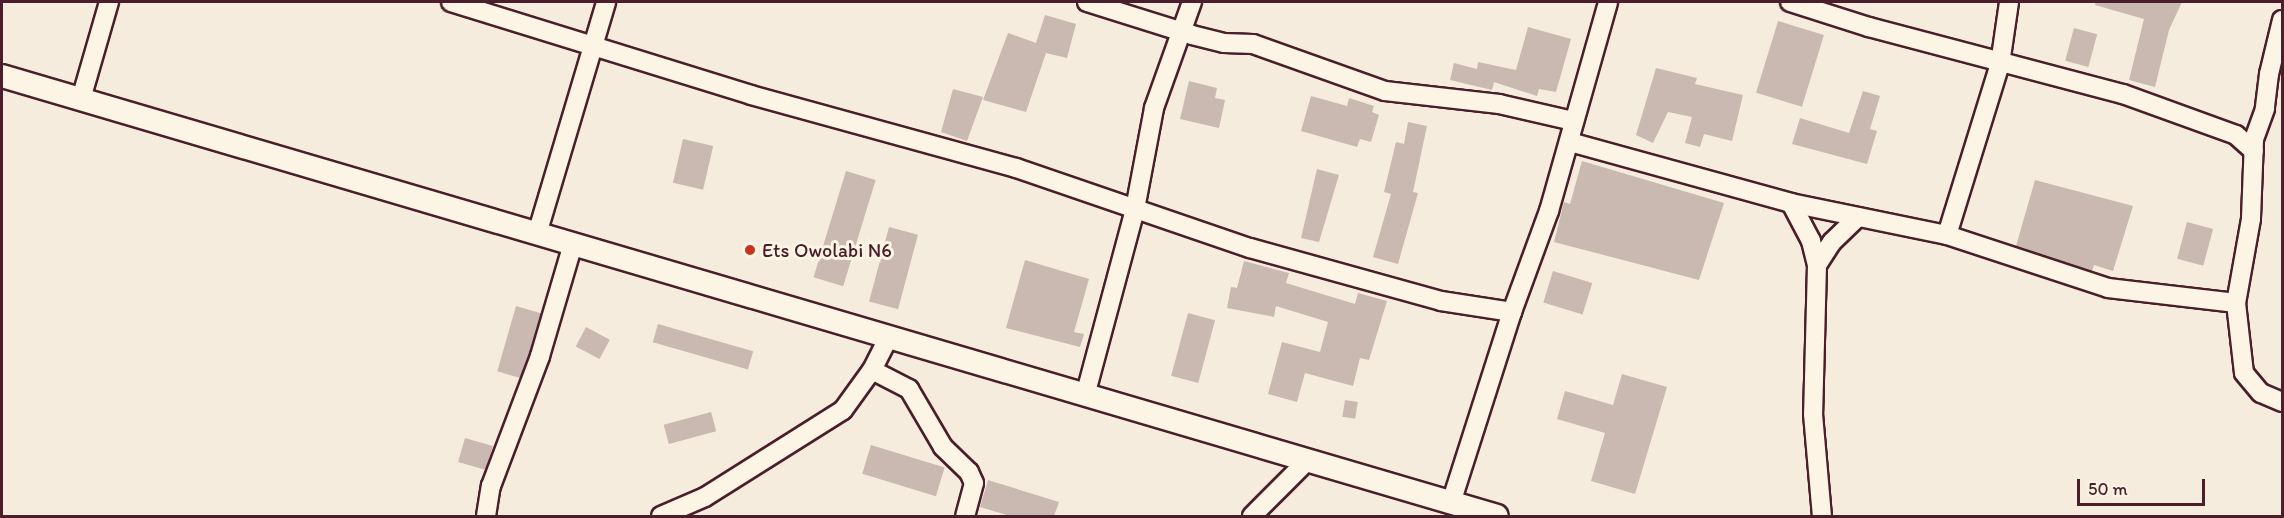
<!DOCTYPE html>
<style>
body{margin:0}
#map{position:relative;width:2284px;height:518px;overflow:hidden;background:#f5ecde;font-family:Itim,sans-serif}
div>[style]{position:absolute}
.building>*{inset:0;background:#cab9b1;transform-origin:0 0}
.roads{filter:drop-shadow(2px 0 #4a1f2b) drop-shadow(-2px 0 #4a1f2b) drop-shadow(0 2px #4a1f2b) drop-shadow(0 -2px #4a1f2b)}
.minor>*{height:18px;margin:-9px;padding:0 9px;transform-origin:9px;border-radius:9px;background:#fcf5e5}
.major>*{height:22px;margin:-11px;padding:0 11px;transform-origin:11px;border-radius:11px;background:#fcf5e5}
.dots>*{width:16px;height:16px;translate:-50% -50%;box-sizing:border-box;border:3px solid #fcf5e5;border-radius:50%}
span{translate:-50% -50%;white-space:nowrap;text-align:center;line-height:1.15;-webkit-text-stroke:6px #fcf5e5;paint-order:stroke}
.poi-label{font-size:20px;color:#4a1f2b}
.left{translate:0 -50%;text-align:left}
.frame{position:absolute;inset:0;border:3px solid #4a1f2b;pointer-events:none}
.scale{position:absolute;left:2077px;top:479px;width:128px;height:27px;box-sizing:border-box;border:3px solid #4a1f2b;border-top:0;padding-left:8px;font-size:18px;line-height:21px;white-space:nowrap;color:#4a1f2b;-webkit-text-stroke:4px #fcf5e5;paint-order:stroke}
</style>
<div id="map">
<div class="building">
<div style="clip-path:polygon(2096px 2px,2182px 2px,2169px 30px,2155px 87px,2129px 80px,2144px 19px,2095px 5px)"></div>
<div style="clip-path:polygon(1045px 15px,1076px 24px,1067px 58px,1046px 53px,1026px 112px,983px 100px,1008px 33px,1036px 43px)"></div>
<div style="left:1778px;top:21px;width:48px;height:75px;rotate:17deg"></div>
<div style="clip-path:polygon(1528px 27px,1571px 39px,1556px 92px,1539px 89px,1537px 96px,1494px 82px,1492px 90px,1450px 80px,1454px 63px,1477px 69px,1478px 62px,1516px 70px)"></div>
<div style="left:2074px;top:28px;width:24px;height:34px;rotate:15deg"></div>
<div style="clip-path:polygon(1656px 68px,1697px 78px,1695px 84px,1743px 95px,1732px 141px,1704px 134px,1700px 147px,1685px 143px,1692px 117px,1668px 112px,1653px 143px,1636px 135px)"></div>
<div style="clip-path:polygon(1189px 81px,1217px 88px,1215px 98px,1225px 100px,1219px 128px,1180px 119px)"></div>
<div style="clip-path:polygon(953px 89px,983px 97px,967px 141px,941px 132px)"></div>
<div style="clip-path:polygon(1863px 91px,1880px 96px,1870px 129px,1877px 131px,1867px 164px,1792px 144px,1800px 118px,1849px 133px)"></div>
<div style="clip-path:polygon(1311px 96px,1347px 106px,1349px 98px,1374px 106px,1372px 112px,1379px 115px,1371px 142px,1360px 139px,1357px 147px,1301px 131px)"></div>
<div style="clip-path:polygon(1408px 122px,1427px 126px,1413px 192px,1418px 193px,1398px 264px,1373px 257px,1391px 194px,1384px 192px,1396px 142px,1404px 144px)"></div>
<div style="left:683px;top:139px;width:31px;height:45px;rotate:13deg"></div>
<div style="clip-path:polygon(1582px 161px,1724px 203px,1699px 280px,1554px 242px,1564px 202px,1570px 204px)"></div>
<div style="clip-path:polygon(1317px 169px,1339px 175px,1319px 242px,1301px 238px)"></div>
<div style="left:846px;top:171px;width:31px;height:111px;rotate:17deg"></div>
<div style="clip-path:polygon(2035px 180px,2133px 206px,2113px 271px,2094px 265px,2092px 271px,2016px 246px)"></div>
<div style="left:2187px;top:222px;width:27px;height:38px;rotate:15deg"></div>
<div style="left:889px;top:227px;width:30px;height:77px;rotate:15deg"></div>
<div style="clip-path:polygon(1025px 260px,1089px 279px,1074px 332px,1084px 334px,1080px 347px,1006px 328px)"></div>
<div style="clip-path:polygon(1244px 261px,1289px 273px,1286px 283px,1355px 304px,1358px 293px,1387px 301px,1369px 360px,1360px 358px,1353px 386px,1305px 373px,1297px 402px,1268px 394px,1282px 342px,1320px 352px,1328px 322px,1276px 306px,1274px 317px,1227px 308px,1231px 287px,1237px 288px)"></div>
<div style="left:1553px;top:271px;width:41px;height:33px;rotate:17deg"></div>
<div style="left:516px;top:306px;width:26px;height:68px;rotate:16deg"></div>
<div style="left:1188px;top:313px;width:28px;height:65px;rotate:15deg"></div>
<div style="left:658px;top:324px;width:99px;height:19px;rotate:16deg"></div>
<div style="left:586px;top:327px;width:27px;height:22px;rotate:28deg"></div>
<div style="clip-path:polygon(1622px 374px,1667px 387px,1635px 494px,1591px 481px,1605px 433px,1557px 419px,1565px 391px,1613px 405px)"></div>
<div style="left:1345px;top:400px;width:13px;height:17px;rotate:9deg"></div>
<div style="left:711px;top:412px;width:20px;height:49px;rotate:75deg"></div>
<div style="left:465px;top:438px;width:29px;height:25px;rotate:16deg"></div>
<div style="left:871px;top:445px;width:77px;height:30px;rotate:17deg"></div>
<div style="clip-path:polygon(988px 480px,1059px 502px,1054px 516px,1010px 516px,980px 507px)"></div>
</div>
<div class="roads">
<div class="minor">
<div style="left:451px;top:2px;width:314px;rotate:17.2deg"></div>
<div style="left:751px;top:95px;width:275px;rotate:15.4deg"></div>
<div style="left:1016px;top:168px;width:247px;rotate:18.9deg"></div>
<div style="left:1250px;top:248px;width:198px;rotate:15.5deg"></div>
<div style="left:1441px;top:301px;width:72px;rotate:8.8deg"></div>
<div style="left:1087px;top:2px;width:110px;rotate:17.4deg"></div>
<div style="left:1192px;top:35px;width:33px;rotate:14deg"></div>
<div style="left:1224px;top:43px;width:29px;rotate:2deg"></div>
<div style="left:1253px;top:44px;width:140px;rotate:19.6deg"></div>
<div style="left:1385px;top:91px;width:115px;rotate:6.5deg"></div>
<div style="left:1499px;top:104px;width:76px;rotate:12.9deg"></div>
<div style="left:1790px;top:2px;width:83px;rotate:17.6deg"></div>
<div style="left:1869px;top:27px;width:263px;rotate:14.8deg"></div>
<div style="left:2123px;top:94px;width:120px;rotate:19.9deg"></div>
<div style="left:2236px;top:135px;width:24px;rotate:42deg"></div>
<div style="left:2282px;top:20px;width:56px;rotate:103.5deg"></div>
<div style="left:2269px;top:74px;width:35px;rotate:97deg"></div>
<div style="left:2265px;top:109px;width:33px;rotate:110deg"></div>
<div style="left:2254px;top:140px;width:79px;rotate:92.2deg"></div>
<div style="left:2251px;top:219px;width:85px;rotate:100.1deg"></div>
<div style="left:2236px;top:303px;width:70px;rotate:83.5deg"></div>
<div style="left:2244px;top:373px;width:26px;rotate:50deg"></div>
<div style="left:2261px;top:393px;width:23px;rotate:23deg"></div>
<div style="left:81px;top:99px;width:101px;rotate:-73.9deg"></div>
<div style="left:1570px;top:142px;width:229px;rotate:15.4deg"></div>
<div style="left:1791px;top:203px;width:159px;rotate:11.6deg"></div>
<div style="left:1947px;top:235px;width:169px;rotate:18.2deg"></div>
<div style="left:2108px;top:288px;width:129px;rotate:6.7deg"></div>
<div style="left:1791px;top:203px;width:43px;rotate:62.2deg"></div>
<div style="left:1811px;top:241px;width:25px;rotate:76deg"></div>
<div style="left:1817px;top:265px;width:149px;rotate:91.5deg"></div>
<div style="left:1813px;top:414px;width:102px;rotate:85deg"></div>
<div style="left:537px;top:234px;width:242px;rotate:-73.4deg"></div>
<div style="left:1947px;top:235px;width:179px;rotate:-72.8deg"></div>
<div style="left:2000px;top:64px;width:63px;rotate:-81.7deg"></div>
<div style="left:1817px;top:265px;width:27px;rotate:-57deg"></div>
<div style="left:1832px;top:242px;width:36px;rotate:-44deg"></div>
<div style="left:872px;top:370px;width:42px;rotate:27.2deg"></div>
<div style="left:909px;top:389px;width:67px;rotate:59.6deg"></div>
<div style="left:943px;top:447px;width:36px;rotate:44deg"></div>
<div style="left:969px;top:472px;width:12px;rotate:66deg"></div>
<div style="left:974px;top:483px;width:34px;rotate:105deg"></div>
<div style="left:1085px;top:396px;width:194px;rotate:-75deg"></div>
<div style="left:1135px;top:209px;width:103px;rotate:-79.3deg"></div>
<div style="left:1154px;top:108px;width:113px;rotate:-70.3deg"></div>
<div style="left:1451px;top:503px;width:201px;rotate:-72.3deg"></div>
<div style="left:1512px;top:312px;width:108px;rotate:-69.9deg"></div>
<div style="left:1549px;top:211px;width:217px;rotate:-74.2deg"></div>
<div style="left:486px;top:516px;width:30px;rotate:-81deg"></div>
<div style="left:491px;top:486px;width:139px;rotate:-69.3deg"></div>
<div style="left:540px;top:356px;width:117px;rotate:-73.6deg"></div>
<div style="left:661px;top:516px;width:48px;rotate:-23.4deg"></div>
<div style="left:705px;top:497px;width:163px;rotate:-32.2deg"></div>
<div style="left:843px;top:410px;width:49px;rotate:-54.1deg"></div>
<div style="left:872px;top:370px;width:36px;rotate:-63deg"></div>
<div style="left:1252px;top:516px;width:79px;rotate:-45deg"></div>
</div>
<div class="major">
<div style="left:2px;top:76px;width:1558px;rotate:16.4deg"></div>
</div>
</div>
<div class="dots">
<div style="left:750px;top:250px;background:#c8321e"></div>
</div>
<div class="poi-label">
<span class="left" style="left:762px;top:250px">Ets Owolabi N6</span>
</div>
<div class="frame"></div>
<div class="scale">50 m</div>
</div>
